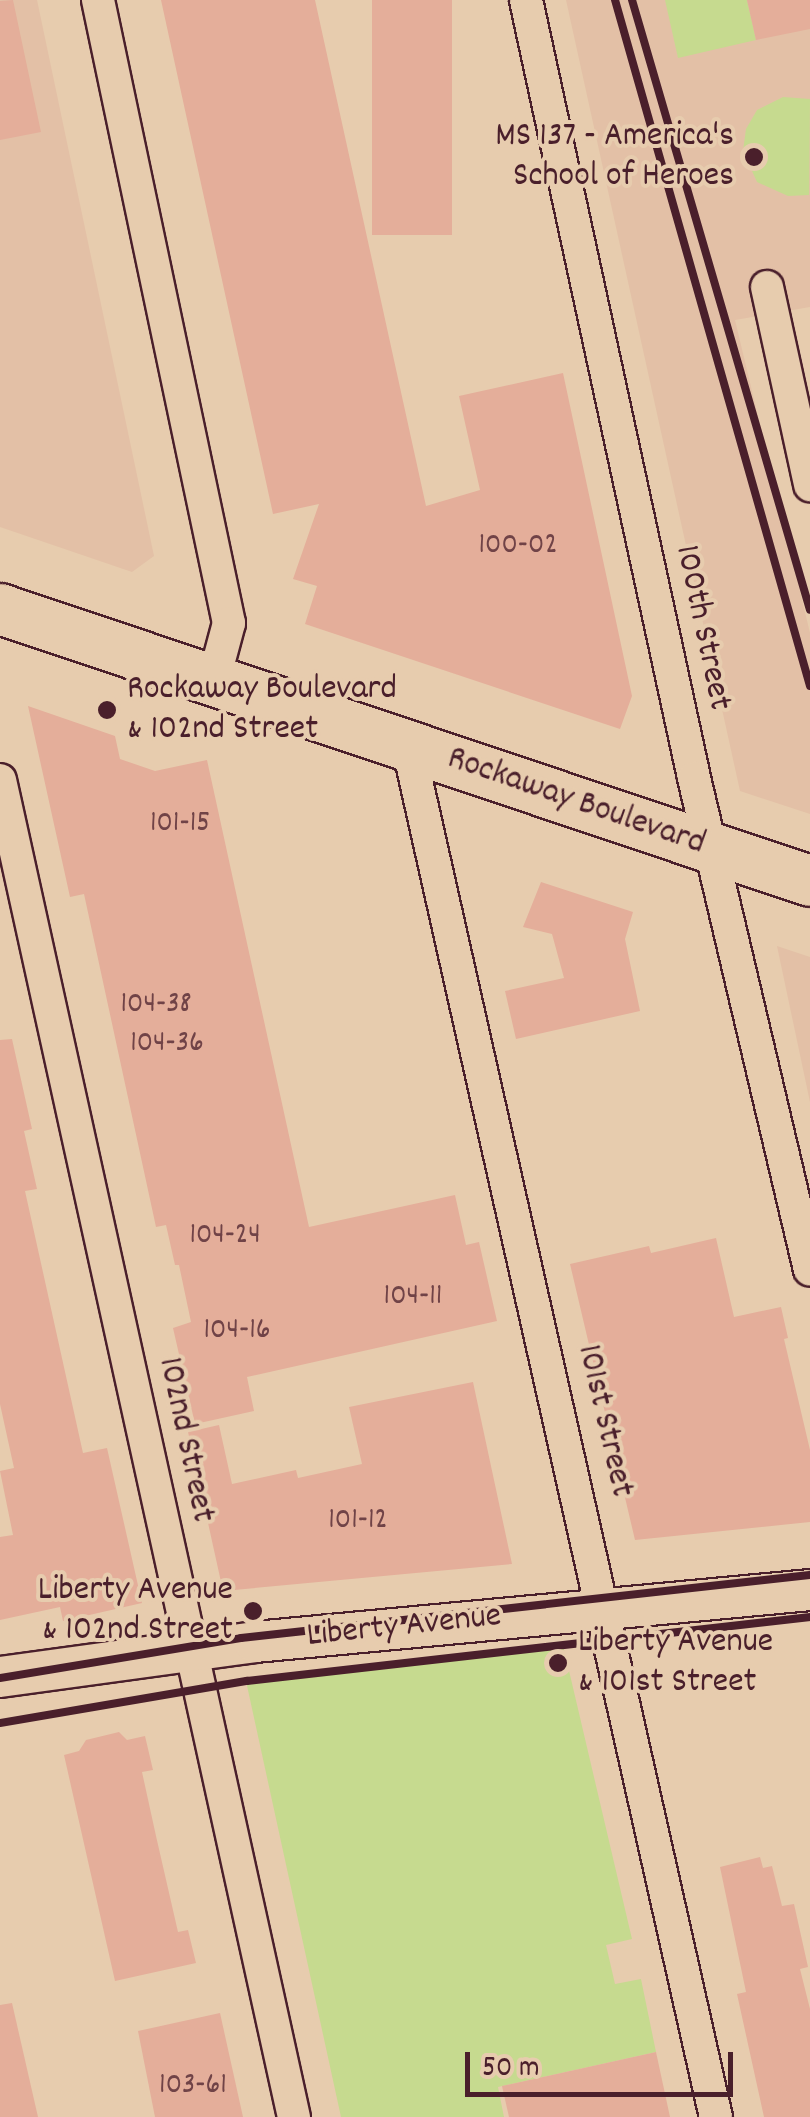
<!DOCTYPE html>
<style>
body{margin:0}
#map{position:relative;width:810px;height:2117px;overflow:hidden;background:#e7ccae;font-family:Dekko,sans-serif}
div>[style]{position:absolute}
.built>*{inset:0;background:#e3c0a6}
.green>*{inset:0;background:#c6da8f}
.building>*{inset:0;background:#e4ae9a;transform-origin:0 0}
.roads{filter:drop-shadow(2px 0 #4a1f2b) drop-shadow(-2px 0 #4a1f2b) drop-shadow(0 2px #4a1f2b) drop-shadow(0 -2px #4a1f2b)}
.minor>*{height:32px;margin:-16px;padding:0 16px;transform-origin:16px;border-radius:16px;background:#e7ccae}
.tertiary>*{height:40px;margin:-20px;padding:0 20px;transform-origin:20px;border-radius:20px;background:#e7ccae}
.primary>*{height:50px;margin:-25px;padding:0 25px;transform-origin:25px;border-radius:25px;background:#e7ccae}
.rail>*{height:8px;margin:-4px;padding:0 4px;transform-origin:4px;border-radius:4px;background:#4a1f2b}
.dots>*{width:28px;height:28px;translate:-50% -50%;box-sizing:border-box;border:5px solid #e7ccae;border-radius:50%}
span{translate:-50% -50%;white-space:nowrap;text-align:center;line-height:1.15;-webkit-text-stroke:8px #e7ccae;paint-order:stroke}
.number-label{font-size:30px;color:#704347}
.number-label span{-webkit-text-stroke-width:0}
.poi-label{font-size:35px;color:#4a1f2b}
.right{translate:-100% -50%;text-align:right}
.left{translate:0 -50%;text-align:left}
.street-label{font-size:35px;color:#4a1f2b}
.scale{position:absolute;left:465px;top:2052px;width:268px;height:45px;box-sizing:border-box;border:5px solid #4a1f2b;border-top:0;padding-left:12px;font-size:30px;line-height:35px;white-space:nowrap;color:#4a1f2b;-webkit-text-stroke:8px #e7ccae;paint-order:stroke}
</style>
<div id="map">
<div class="built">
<div style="clip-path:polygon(0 0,37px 0,154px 556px,132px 572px,0 527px)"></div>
<div style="clip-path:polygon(566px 0,810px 0,810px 307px,735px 320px,810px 633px,810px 814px,740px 791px)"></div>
<div style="clip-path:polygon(777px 946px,810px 957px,810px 1102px)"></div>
</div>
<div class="green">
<div style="clip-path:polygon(665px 0,747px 0,756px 40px,678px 58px)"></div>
<div style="clip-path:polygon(783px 97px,810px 99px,809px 195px,788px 196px,757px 182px,743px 151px,746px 129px,757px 110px)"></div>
<div style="clip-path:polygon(563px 1645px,632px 1939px,606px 1945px,615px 1984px,641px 1979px,656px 2052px,498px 2087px,504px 2117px,341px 2117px,246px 1681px)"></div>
</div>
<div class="building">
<div style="clip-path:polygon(13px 0,41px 132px,0 140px,0 1px)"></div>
<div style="clip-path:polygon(161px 0,315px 0,426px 506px,480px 490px,459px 396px,563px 373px,632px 696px,620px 729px,305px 624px,317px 586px,293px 579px,319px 504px,273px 514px)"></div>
<div style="left:372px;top:0;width:80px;height:235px"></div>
<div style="clip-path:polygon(747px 0,810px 0,810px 29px,756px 40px)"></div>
<div style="clip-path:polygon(28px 706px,115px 736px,120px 759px,155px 771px,207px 760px,309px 1227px,455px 1195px,466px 1245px,479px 1242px,497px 1321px,247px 1377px,254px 1411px,195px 1424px,173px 1328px,191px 1322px,179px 1265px,175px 1265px,166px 1225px,156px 1227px,84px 894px,70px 897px)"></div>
<div style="clip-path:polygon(541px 882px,633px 912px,625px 939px,640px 1011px,516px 1039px,505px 991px,564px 978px,552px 934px,523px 927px)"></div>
<div style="clip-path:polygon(12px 1039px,32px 1129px,24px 1131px,37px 1189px,25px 1191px,83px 1453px,107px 1448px,142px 1603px,63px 1621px,60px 1607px,0 1620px,0 1537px,13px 1535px,0 1471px,14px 1468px,0 1404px,0 1040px)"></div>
<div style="clip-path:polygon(716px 1238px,734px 1317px,781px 1307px,788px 1338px,784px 1339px,810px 1450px,810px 1522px,635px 1540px,570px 1264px,649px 1246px,651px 1253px)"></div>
<div style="clip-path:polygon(473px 1382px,512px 1564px,223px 1591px,188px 1432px,219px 1425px,232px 1484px,296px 1470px,298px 1478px,362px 1464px,349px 1407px)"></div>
<div style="clip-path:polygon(119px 1732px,127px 1740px,145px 1736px,153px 1770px,142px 1772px,156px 1836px,178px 1932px,188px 1930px,196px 1963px,115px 1981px,64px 1755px,79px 1751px,86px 1740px)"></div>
<div style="clip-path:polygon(760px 1857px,763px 1868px,772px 1866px,782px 1906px,794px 1904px,808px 1967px,800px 1969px,810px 2009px,810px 2117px,764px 2117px,737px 1994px,746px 1992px,720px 1867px)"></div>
<div style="clip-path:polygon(12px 2003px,38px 2117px,0 2117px,0 2005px)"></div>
<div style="clip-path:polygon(220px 2013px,243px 2117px,155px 2117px,138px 2031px)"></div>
<div style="clip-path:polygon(656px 2052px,670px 2117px,509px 2117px,502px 2086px)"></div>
</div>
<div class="roads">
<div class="minor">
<div style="left:98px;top:0;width:637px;rotate:78.13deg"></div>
<div style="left:229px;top:623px;width:58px;rotate:105deg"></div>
<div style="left:526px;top:0;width:796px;rotate:77.81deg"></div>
<div style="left:694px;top:778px;width:505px;rotate:76.73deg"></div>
<div style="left:767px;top:287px;width:203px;rotate:77.7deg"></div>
<div style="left:408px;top:745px;width:1406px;rotate:77.35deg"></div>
<div style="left:0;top:780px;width:1369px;rotate:77.6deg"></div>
</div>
<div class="tertiary">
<div style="left:0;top:1677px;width:257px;rotate:-7.8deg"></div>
<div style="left:255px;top:1642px;width:557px;rotate:-5.35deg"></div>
</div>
<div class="primary">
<div style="left:0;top:609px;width:854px;rotate:18.56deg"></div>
</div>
</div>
<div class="rail">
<div style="left:615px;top:0;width:713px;rotate:74.13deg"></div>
<div style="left:632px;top:0;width:635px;rotate:73.73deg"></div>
<div style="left:0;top:1678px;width:244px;rotate:-9.4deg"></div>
<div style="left:241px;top:1638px;width:572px;rotate:-6.32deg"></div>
<div style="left:0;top:1723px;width:251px;rotate:-9.7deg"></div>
<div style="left:247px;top:1681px;width:567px;rotate:-6.49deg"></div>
</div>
<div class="dots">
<div style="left:754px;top:157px;background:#4a1f2b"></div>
<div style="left:107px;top:710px;background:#4a1f2b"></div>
<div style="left:253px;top:1611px;background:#4a1f2b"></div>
<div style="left:558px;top:1663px;background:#4a1f2b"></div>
</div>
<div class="number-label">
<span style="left:518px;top:547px">100-02</span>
<span style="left:180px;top:825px">101-15</span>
<span style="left:156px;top:1006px">104-38</span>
<span style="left:167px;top:1045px">104-36</span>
<span style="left:225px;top:1237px">104-24</span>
<span style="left:413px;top:1298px">104-11</span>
<span style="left:237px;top:1332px">104-16</span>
<span style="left:358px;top:1522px">101-12</span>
<span style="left:193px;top:2087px">103-61</span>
</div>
<div class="poi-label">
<span class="right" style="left:734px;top:157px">MS 137 - America's<br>School of Heroes</span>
<span class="left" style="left:127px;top:710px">Rockaway Boulevard<br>&amp; 102nd Street</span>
<span class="right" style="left:233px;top:1611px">Liberty Avenue<br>&amp; 102nd Street</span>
<span class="left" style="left:578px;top:1663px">Liberty Avenue<br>&amp; 101st Street</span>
</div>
<div class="street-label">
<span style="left:702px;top:628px;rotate:78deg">100th Street</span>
<span style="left:576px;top:802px;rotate:19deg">Rockaway Boulevard</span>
<span style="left:604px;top:1421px;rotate:77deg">101st Street</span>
<span style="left:185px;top:1440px;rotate:78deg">102nd Street</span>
<span style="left:404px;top:1627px;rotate:-6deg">Liberty Avenue</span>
</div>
<div class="scale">50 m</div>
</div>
